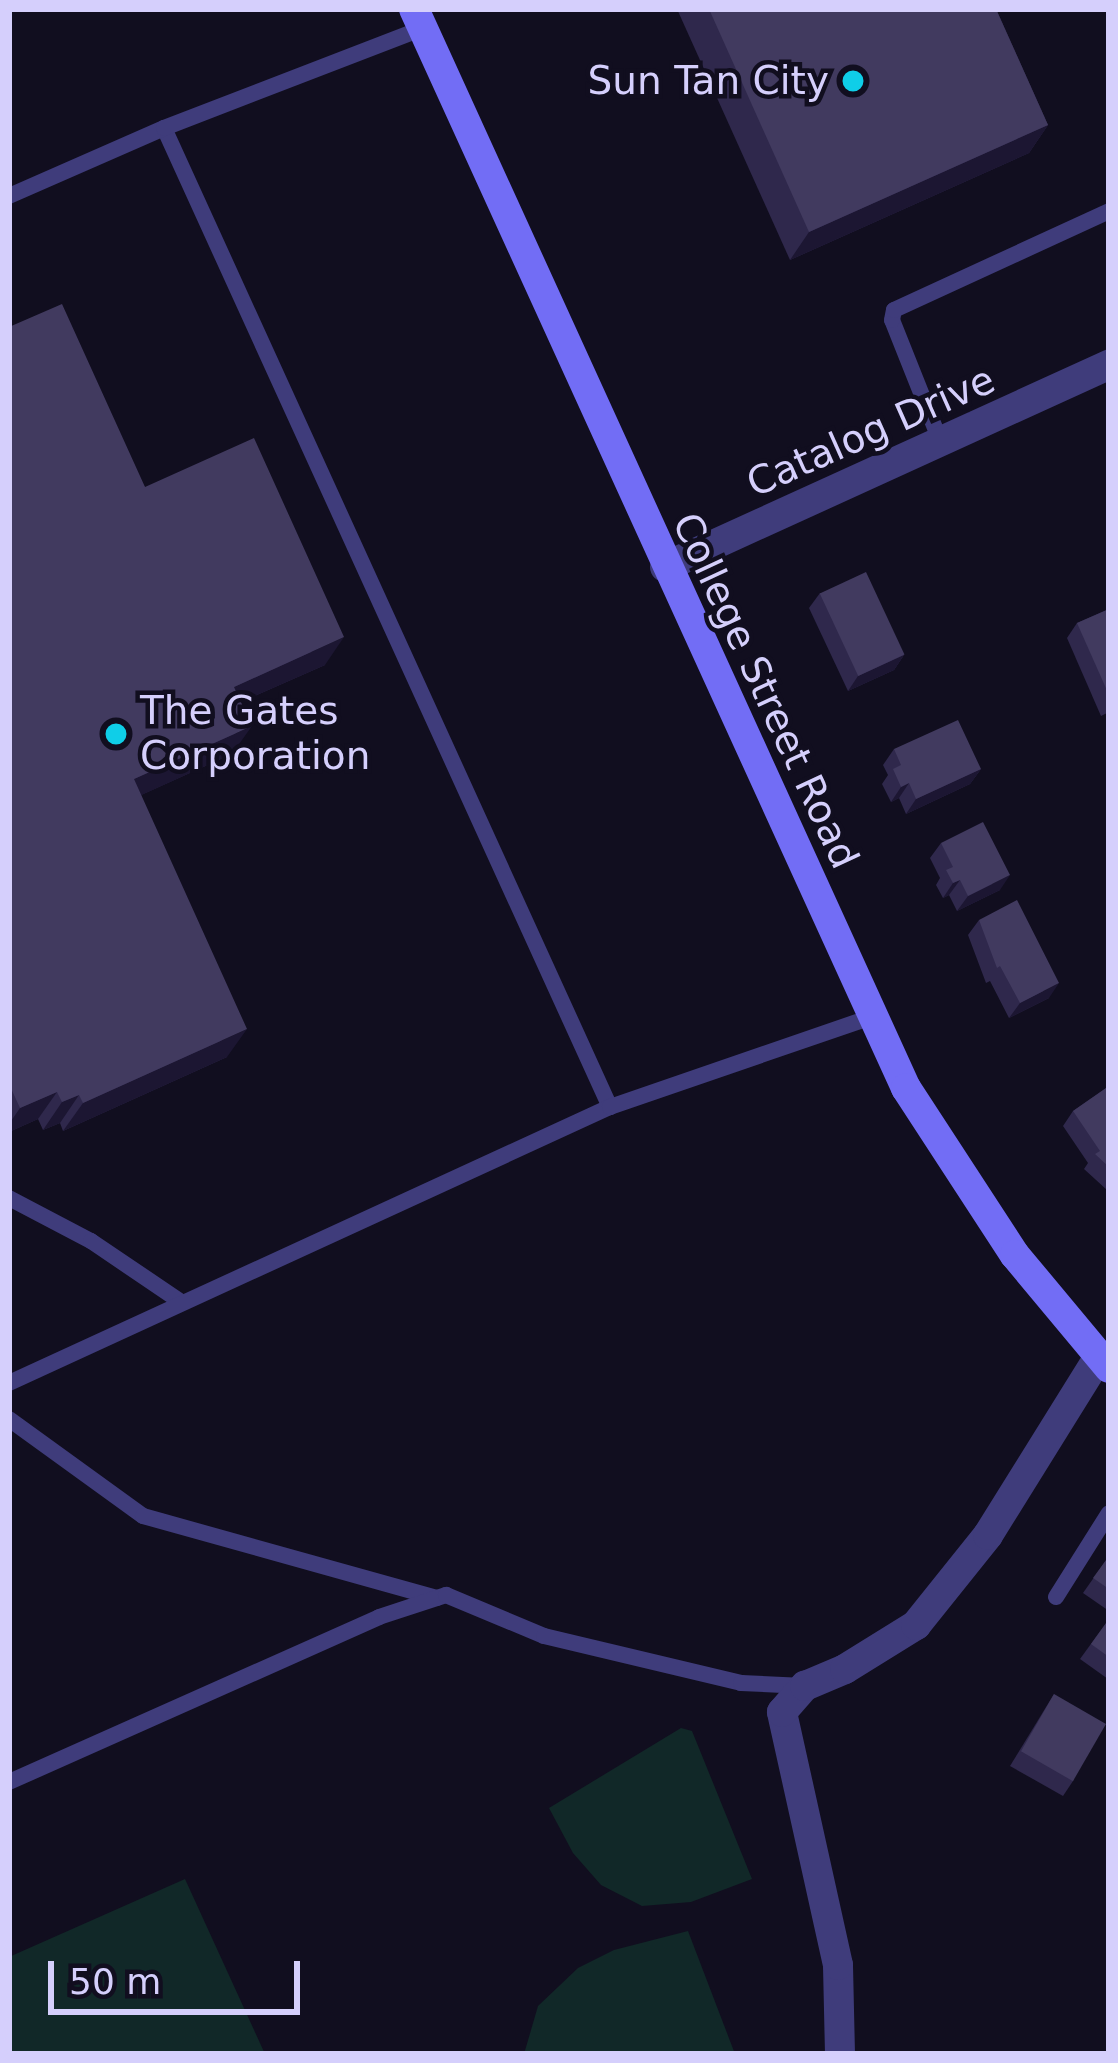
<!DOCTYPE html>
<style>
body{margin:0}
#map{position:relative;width:1118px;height:2063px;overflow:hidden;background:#110e1f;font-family:"DejaVu Sans",sans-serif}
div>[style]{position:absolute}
.green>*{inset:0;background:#112828}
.lane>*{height:16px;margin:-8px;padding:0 8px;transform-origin:8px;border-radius:8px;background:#3f3c7b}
.street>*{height:30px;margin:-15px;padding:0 15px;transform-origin:15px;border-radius:15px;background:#3f3c7b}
.secondary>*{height:30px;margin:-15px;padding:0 15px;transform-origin:15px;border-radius:15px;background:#726df5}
.wall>*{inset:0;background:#2f284c}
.shaded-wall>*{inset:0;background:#1c1632}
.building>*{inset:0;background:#413a5f;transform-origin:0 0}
.dots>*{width:33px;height:33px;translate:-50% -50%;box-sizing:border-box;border:6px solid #110e1f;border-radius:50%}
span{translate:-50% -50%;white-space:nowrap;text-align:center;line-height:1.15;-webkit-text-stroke:9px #110e1f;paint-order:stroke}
.poi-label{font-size:39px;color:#d5cffc}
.right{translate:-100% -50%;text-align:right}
.left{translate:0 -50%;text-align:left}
.street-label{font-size:39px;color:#d5cffc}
.frame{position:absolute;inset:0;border:12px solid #d5cffc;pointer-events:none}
.scale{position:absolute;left:48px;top:1961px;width:252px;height:54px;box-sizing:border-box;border:6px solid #d5cffc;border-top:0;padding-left:15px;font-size:36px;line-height:42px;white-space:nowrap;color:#d5cffc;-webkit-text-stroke:9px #110e1f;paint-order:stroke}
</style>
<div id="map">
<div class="green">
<div style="clip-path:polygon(681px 1728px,692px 1731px,752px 1879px,691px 1902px,642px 1906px,601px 1885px,573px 1853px,549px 1808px)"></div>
<div style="clip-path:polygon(185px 1879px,265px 2054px,9px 2054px,9px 1957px)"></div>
<div style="clip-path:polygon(688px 1931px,735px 2054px,524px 2054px,538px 2006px,578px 1968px,614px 1950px)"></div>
</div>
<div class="lane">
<div style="left:164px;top:128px;width:1076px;rotate:65.51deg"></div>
<div style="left:9px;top:196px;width:169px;rotate:-23.7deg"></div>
<div style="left:164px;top:128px;width:278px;rotate:-21.1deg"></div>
<div style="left:941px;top:443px;width:132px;rotate:-111.7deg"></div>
<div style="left:892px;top:320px;width:10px;rotate:-79deg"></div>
<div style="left:894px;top:310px;width:237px;rotate:-24.7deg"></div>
<div style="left:9px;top:1198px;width:93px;rotate:27.7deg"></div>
<div style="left:91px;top:1241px;width:109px;rotate:34.1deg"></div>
<div style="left:9px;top:1383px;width:661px;rotate:-24.67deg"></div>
<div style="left:610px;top:1107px;width:277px;rotate:-19deg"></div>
<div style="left:9px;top:1419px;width:165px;rotate:35.9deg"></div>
<div style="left:143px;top:1516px;width:305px;rotate:15.6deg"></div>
<div style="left:1056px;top:1597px;width:99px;rotate:-57.8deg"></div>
<div style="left:9px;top:1782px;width:405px;rotate:-24deg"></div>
<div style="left:379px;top:1617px;width:71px;rotate:-18.2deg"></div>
<div style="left:446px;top:1595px;width:106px;rotate:22.7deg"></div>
<div style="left:544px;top:1636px;width:203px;rotate:13.4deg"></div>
<div style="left:741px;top:1683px;width:63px;rotate:2.7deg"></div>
</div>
<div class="street">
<div style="left:665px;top:567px;width:488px;rotate:-24.5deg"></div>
<div style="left:840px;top:2054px;width:89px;rotate:-91.3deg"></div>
<div style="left:838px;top:1965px;width:259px;rotate:-102.5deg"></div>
<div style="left:782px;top:1712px;width:35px;rotate:-49deg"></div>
<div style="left:805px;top:1686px;width:43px;rotate:-23deg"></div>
<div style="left:845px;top:1669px;width:84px;rotate:-31.8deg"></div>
<div style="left:916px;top:1625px;width:115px;rotate:-51.3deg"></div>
<div style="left:988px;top:1535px;width:208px;rotate:-58.1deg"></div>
</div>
<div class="secondary">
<div style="left:414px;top:9px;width:1186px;rotate:65.49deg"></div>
<div style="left:906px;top:1088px;width:199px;rotate:56.9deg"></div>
<div style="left:1015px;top:1255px;width:147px;rotate:50.2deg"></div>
</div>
<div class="wall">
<div style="clip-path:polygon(677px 9px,996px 9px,1048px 125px,1029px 153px,790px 260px)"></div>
<div style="clip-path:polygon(9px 327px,145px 487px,325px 665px,241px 702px,232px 754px,141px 795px,227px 1057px,63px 1131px,60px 1123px,43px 1130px,38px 1119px,9px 1132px)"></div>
<div style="clip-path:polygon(820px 593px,904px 655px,894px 670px,848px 691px,809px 608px)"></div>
<div style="clip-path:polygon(1109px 609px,1109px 712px,1101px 716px,1067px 638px,1077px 623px)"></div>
<div style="clip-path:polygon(894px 749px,981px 769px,970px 784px,906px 814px,899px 798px,891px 802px,882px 784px,888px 775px,883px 765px)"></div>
<div style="clip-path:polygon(941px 843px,1000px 890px,957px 911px,949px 895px,943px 898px,936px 885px,940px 878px,930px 858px)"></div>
<div style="clip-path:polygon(979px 920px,1049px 998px,1009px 1018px,990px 981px,986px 983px,968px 935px)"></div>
<div style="clip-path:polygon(1109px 1086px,1109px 1189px,1107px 1190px,1084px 1169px,1088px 1163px,1063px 1126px,1073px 1111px)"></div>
<div style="clip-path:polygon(1109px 1556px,1109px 1611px,1083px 1593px)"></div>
<div style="clip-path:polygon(1109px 1619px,1109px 1677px,1108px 1679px,1080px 1659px)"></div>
<div style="clip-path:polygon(1054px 1694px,1073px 1781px,1063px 1796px,1010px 1766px)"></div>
</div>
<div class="shaded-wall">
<div style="clip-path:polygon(1048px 125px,1029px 153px,790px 260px,809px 232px)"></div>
<div style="clip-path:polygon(344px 637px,325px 665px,214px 714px,234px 687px)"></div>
<div style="clip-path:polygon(904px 655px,894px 670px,848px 691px,858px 676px)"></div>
<div style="clip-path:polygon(252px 726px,232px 754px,115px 807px,134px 779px)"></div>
<div style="clip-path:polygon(981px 769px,970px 784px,906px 814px,916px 799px)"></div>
<div style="clip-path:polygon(909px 783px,899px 798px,891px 802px,901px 787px)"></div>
<div style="clip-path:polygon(1010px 875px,1000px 890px,957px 911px,968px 896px)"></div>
<div style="clip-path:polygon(960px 880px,949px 895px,943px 898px,953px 883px)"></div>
<div style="clip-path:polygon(1059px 983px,1049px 998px,1009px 1018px,1020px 1003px)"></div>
<div style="clip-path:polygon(247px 1029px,227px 1057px,63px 1131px,83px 1103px)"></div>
<div style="clip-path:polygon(57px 1092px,38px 1119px,9px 1132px,9px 1124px,20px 1108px)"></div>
<div style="clip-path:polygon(79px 1095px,60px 1123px,43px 1130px,62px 1102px)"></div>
</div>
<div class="building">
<div style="clip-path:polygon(709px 9px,996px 9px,1048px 125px,809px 232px)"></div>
<div style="clip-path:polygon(62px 304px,145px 487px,254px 438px,344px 637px,234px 687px,252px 726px,134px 779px,247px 1029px,83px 1103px,79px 1095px,62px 1102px,57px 1092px,20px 1108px,9px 1084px,9px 327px)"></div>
<div style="left:866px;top:572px;width:91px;height:51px;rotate:65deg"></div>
<div style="clip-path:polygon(1109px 609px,1109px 695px,1077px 623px)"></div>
<div style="clip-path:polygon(958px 720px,981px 769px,916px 799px,909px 783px,901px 787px,893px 769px,901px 765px,894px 749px)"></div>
<div style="clip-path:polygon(983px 822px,1010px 875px,968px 896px,960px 880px,953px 883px,946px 870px,953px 867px,941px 843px)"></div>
<div style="clip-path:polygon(1017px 900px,1059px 983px,1020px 1003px,1000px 966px,997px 968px,979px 920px)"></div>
<div style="clip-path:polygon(1109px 1086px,1109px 1167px,1095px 1154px,1100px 1151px,1073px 1111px)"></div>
<div style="clip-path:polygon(1109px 1556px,1109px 1589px,1093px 1578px)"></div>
<div style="clip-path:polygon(1109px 1619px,1109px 1657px,1091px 1644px)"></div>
<div style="left:1054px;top:1694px;width:60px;height:66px;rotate:30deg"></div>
</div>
<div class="dots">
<div style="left:853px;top:81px;background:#0fcee8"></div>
<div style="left:116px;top:734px;background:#0fcee8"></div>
</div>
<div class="poi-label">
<span class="right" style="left:829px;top:81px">Sun Tan City</span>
<span class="left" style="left:140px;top:734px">The Gates<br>Corporation</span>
</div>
<div class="street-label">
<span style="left:871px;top:432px;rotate:-24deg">Catalog Drive</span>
<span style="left:765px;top:691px;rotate:65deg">College Street Road</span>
</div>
<div class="frame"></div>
<div class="scale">50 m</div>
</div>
